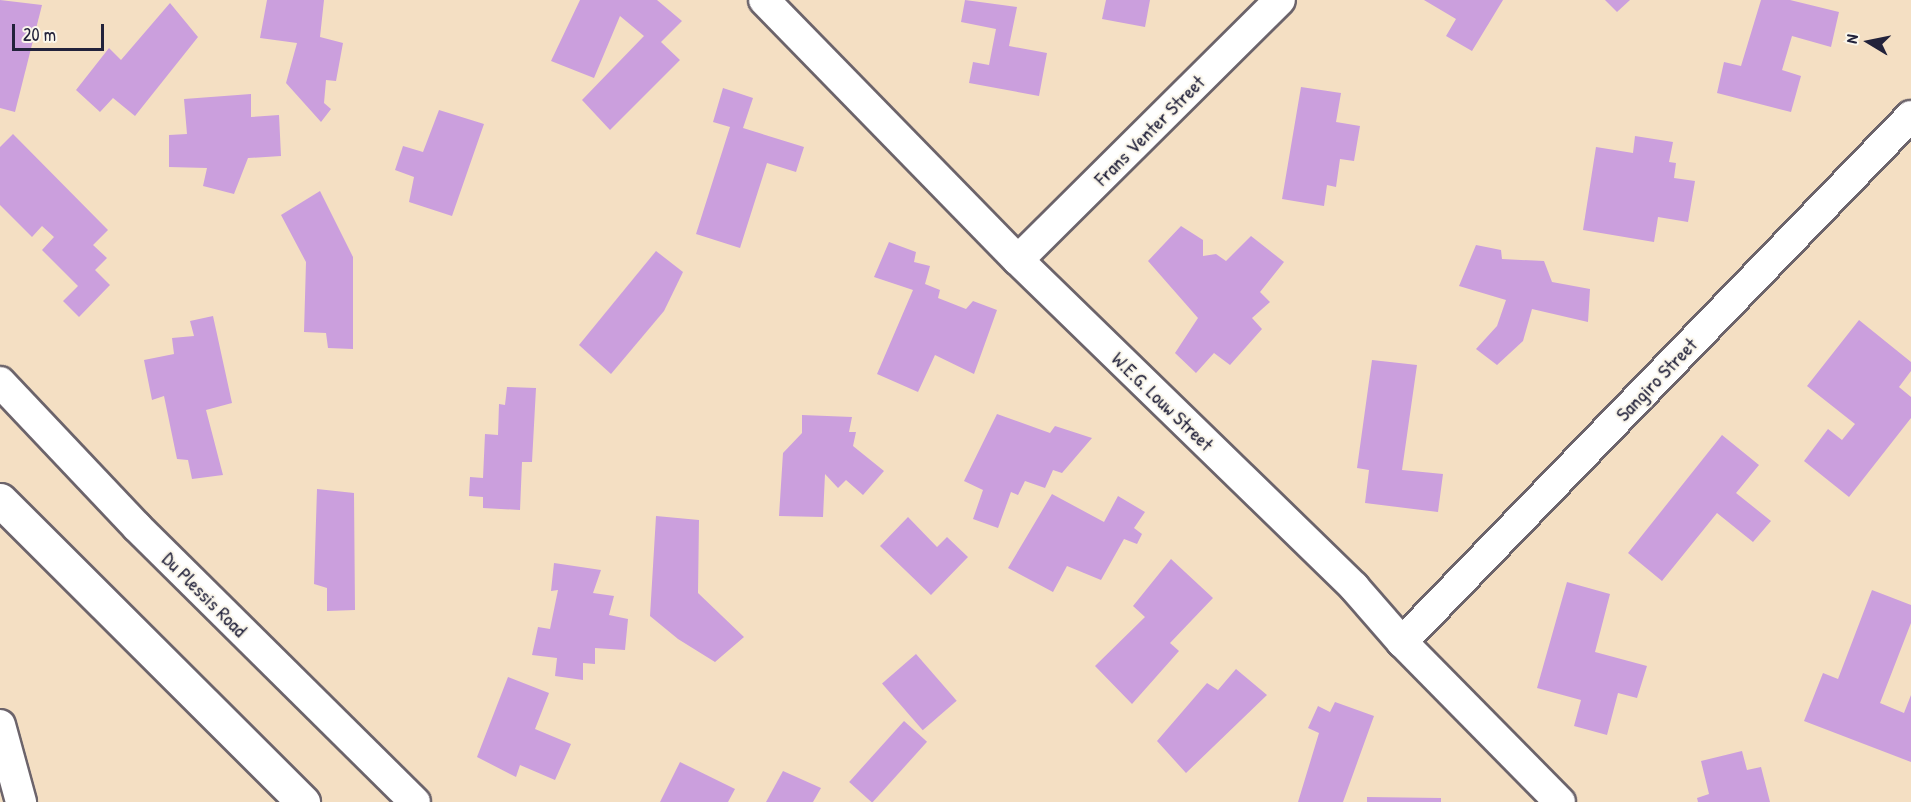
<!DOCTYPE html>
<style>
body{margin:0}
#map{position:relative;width:1911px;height:802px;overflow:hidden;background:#f4dfc3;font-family:"Patrick Hand",sans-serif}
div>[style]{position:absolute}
.building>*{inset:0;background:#cb9fdd;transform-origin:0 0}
.roads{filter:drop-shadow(2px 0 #6c646b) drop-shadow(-2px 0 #6c646b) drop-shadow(0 2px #6c646b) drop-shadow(0 -2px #6c646b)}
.minor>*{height:30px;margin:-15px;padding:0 15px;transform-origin:15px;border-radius:15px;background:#fff}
.tertiary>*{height:33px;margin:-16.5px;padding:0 16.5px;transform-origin:16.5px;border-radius:16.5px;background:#fff}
span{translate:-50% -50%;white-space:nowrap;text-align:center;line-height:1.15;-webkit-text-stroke:4.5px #fbf7ec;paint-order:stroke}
.street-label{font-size:20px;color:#22223b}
.north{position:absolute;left:1839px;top:12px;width:60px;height:60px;-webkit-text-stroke:4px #fbf7ec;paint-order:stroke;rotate:280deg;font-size:16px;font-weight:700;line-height:24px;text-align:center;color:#22223b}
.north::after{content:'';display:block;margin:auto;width:21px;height:27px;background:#22223b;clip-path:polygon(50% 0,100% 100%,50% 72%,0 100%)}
.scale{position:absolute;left:12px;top:24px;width:92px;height:27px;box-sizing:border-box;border:3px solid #22223b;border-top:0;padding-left:8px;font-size:18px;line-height:21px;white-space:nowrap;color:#22223b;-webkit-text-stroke:4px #fbf7ec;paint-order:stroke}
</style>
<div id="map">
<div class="building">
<div style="clip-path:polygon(0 0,42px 5px,15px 112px,0 108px)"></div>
<div style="clip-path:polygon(267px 0,324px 0,320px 37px,343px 43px,336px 81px,326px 80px,324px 103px,331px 109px,321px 122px,286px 83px,297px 43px,260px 38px)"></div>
<div style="clip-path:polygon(580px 0,657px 0,682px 21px,661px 42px,680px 60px,610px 130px,582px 100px,644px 36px,620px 16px,594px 78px,551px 61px)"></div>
<div style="clip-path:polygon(965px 0,1017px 7px,1009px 46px,1047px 53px,1039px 96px,969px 83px,973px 62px,989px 65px,996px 29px,961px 22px)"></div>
<div style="clip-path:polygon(1106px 0,1150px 0,1145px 27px,1102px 19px)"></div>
<div style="clip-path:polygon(1424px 0,1503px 0,1472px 51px,1446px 36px,1456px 19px)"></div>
<div style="clip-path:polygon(1605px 0,1630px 0,1617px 12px)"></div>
<div style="clip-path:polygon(1761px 0,1790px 0,1839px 12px,1831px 47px,1792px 36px,1782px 70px,1801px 76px,1791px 112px,1717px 93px,1724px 62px,1741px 66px)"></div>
<div style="clip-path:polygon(170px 3px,198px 37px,135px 116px,113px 98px,100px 112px,76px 90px,109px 48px,121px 60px)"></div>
<div style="clip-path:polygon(1301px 87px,1341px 93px,1336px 122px,1360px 126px,1354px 161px,1340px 159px,1336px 187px,1327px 185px,1324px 206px,1282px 199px)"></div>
<div style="clip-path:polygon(723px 88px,753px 98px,743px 128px,804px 147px,796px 172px,767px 163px,740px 248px,696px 234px,730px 127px,713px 122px)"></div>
<div style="clip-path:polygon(251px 94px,251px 117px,279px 115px,281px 156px,248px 158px,234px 194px,203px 186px,207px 168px,169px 167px,169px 135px,187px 134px,184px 99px)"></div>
<div style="clip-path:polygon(439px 110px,484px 124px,452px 216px,409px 202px,414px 177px,395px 170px,403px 146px,423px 152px)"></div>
<div style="clip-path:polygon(13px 134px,108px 230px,93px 245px,107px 258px,95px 270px,110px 285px,79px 317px,63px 301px,78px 286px,42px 250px,54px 237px,42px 226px,32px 237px,0 205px,0 147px)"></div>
<div style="clip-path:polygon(1635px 136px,1673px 142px,1669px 162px,1676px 163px,1674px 178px,1695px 181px,1688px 222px,1658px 217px,1654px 242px,1583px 230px,1596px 147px,1633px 153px)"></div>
<div style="clip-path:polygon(320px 191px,353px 257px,353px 349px,328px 348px,326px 333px,304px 332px,306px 262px,281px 215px)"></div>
<div style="clip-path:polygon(1181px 226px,1203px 240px,1203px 256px,1216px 254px,1226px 261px,1251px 236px,1284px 262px,1260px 292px,1270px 302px,1252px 318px,1262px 329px,1230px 365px,1214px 353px,1196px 373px,1175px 353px,1198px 318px,1148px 261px)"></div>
<div style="clip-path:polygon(889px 242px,916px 252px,914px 262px,930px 266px,925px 284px,940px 290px,938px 298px,966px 309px,973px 301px,997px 310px,974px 374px,935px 355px,918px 392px,877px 374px,913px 290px,874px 277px)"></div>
<div style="clip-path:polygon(1476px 245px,1501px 250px,1502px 259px,1544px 261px,1552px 282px,1590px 289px,1588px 322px,1532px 309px,1523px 341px,1497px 365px,1476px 349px,1497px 326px,1506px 300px,1459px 286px)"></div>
<div style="clip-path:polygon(656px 251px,683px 272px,664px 311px,611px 374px,579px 345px)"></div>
<div style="clip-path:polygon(213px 316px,232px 403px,206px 410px,223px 475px,192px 479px,188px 460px,177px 459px,164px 396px,152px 400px,144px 360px,174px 354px,172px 338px,194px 336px,190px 321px)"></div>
<div style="clip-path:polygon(1859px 320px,1911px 362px,1911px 371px,1899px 387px,1911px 397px,1911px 418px,1849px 497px,1804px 461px,1828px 429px,1842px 440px,1855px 424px,1807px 386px)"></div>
<div style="clip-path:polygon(1372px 360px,1417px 365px,1402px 470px,1443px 474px,1438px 512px,1365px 503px,1369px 470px,1357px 468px)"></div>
<div style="clip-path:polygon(507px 387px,536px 388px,532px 462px,522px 462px,520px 510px,483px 508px,483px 497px,469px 496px,470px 477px,483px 478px,485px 434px,498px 435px,499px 404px,505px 405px)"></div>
<div style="clip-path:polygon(997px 414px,1050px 433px,1055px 426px,1092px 438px,1062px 473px,1053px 470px,1045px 488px,1025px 481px,1018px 495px,1011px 492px,998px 528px,973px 519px,983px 490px,964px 481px)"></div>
<div style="clip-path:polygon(802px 415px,852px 417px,849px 432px,856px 432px,853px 446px,884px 471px,863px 495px,846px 480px,838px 488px,825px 474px,823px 517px,779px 516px,783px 453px,802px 433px)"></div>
<div style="clip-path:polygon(1722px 435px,1759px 465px,1736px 493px,1771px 521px,1753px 542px,1717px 513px,1662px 581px,1628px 553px)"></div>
<div style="clip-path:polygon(317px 489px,354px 493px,355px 610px,327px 611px,327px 588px,314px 584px)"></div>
<div style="clip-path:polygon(1052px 494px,1104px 522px,1118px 496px,1145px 512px,1134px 528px,1142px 534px,1137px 544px,1124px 539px,1101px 580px,1067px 566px,1053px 592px,1008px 568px)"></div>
<div style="clip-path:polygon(656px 516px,699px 520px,698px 593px,744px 637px,715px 662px,678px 639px,650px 616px)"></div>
<div style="clip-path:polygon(908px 517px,937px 547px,947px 537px,968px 557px,931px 595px,880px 546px)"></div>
<div style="clip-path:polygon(1171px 559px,1213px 598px,1170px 643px,1179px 651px,1132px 704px,1095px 666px,1145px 617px,1133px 606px)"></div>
<div style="clip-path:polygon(554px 563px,601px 570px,593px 593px,614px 596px,609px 615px,628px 619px,625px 650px,595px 648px,595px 664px,583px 663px,583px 680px,555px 676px,557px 658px,532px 655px,538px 627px,550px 629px,558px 590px,551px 591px)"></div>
<div style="clip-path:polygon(1567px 582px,1610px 594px,1595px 652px,1647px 666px,1637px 698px,1618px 693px,1607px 735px,1574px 726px,1581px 700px,1537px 688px)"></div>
<div style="clip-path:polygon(1872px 590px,1911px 605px,1911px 623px,1880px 703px,1904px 713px,1911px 695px,1911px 762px,1804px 721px,1823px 673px,1838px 679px)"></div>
<div style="left:916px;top:654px;width:62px;height:45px;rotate:49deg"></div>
<div style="clip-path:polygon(1236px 669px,1267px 695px,1186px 773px,1157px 741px,1207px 683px,1218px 690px)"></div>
<div style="clip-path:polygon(508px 677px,549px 693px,535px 729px,571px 744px,555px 780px,520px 765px,516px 777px,477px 757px)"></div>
<div style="clip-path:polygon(1335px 702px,1374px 716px,1343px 802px,1298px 802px,1319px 733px,1308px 728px,1318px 706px,1330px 712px)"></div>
<div style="left:904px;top:721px;width:31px;height:82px;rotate:42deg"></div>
<div style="clip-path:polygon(1742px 751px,1747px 770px,1761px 767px,1770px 802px,1698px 802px,1697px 798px,1709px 794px,1701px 761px)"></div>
<div style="clip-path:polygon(680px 762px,735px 789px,728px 802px,660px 802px)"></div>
<div style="clip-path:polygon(783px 771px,821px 788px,813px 802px,766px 802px)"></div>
<div style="clip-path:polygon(1367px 797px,1441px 798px,1441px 802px,1367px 802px)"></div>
</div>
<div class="roads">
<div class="minor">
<div style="left:764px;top:0;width:363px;rotate:45.7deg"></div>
<div style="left:1018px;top:260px;width:469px;rotate:44.2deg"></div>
<div style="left:1354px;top:587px;width:73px;rotate:48.9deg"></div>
<div style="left:1402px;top:642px;width:225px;rotate:45.4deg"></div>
<div style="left:1018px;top:260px;width:369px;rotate:-44.8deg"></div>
<div style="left:0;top:382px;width:199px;rotate:46.6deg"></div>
<div style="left:137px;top:527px;width:391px;rotate:44.7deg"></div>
<div style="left:1402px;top:642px;width:732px;rotate:-45.94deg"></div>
<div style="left:0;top:725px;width:80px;rotate:74.7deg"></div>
</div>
<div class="tertiary">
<div style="left:0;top:500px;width:428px;rotate:44.9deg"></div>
</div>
</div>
<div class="street-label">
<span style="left:1149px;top:130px;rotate:-45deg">Frans Venter Street</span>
<span style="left:1656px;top:379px;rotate:-46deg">Sangiro Street</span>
<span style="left:1163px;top:401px;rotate:44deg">W.E.G. Louw Street</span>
<span style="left:205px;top:594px;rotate:45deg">Du Plessis Road</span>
</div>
<div class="north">N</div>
<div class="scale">20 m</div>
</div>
